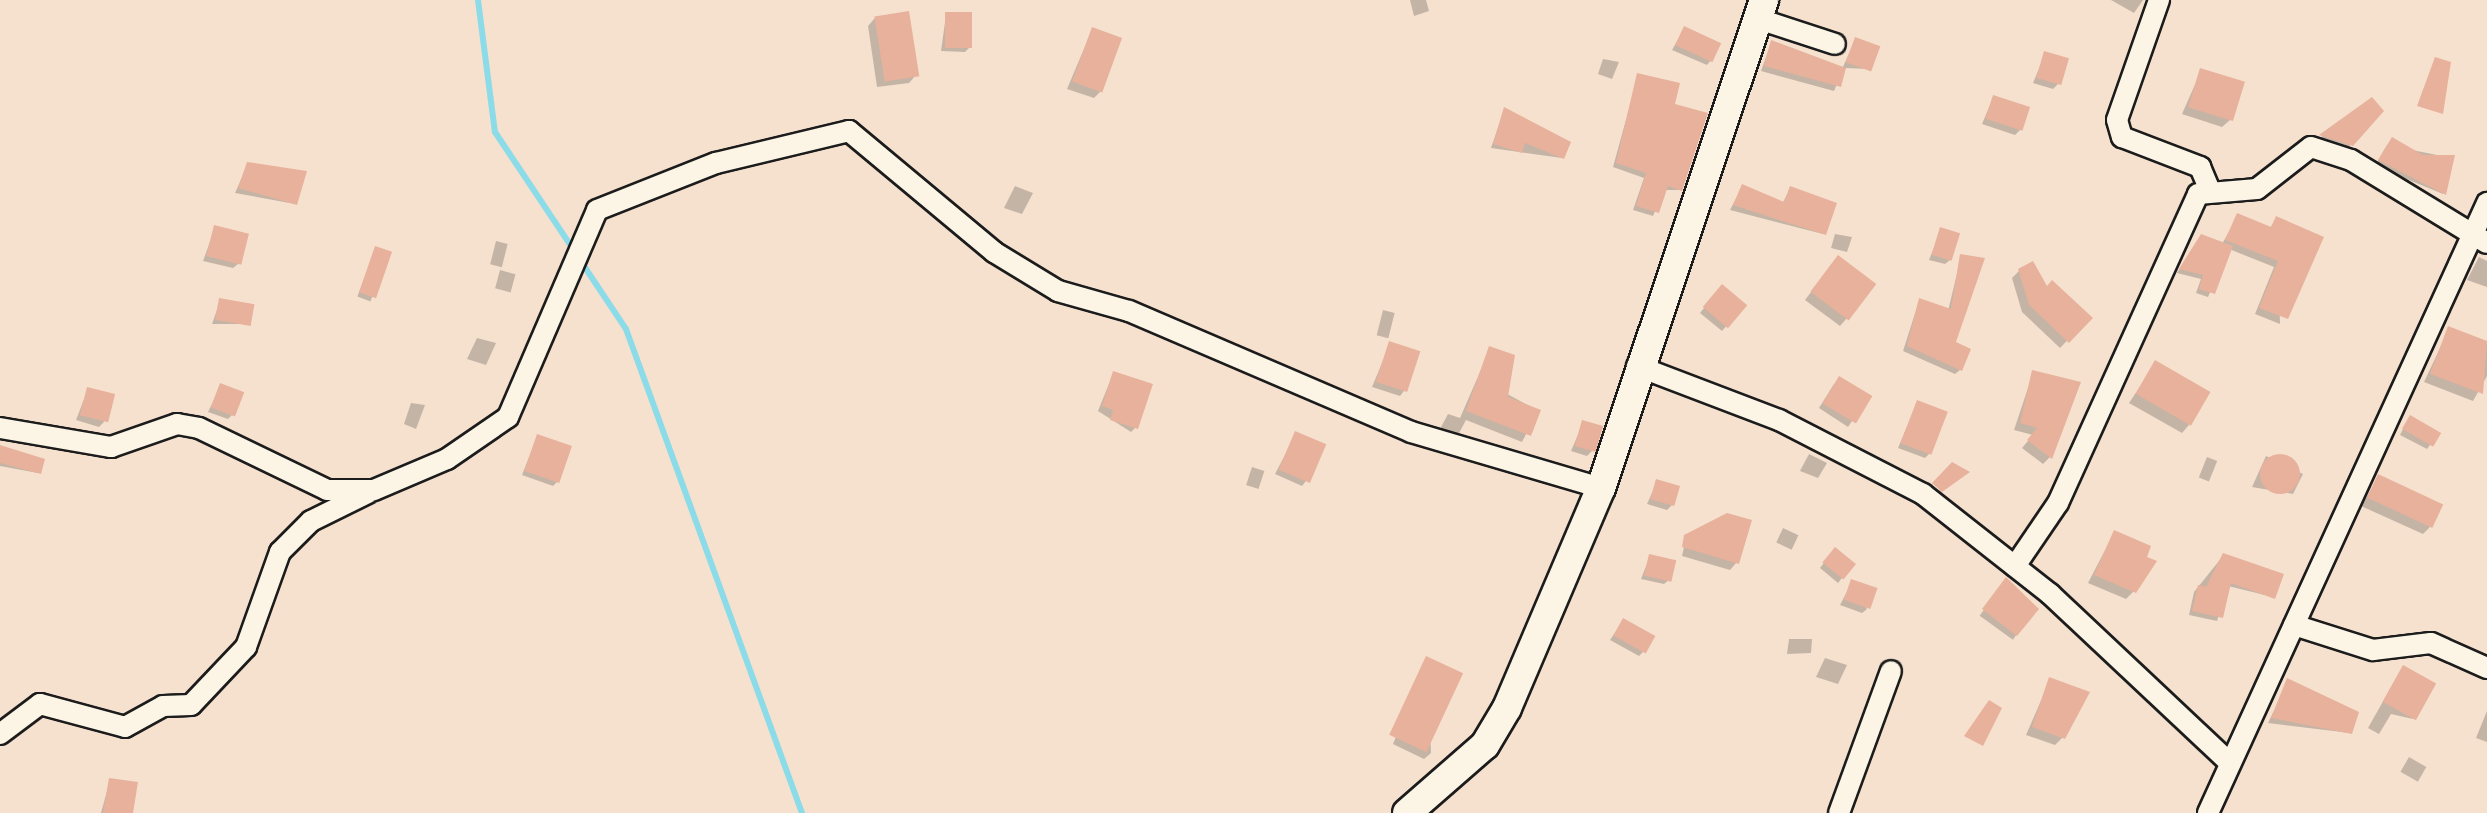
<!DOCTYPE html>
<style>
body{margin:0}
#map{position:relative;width:2487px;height:813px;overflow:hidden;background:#f6e1cf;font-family:"Patrick Hand",sans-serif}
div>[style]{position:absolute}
.shadow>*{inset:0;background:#0003;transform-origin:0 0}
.stream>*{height:6px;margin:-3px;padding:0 3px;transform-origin:3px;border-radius:3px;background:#8cdbe9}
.building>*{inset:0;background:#e7b19c;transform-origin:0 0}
.round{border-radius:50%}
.roads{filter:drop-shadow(2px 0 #1c1c1c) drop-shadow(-2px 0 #1c1c1c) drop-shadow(0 2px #1c1c1c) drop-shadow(0 -2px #1c1c1c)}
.street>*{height:20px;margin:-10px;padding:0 10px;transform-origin:10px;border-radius:10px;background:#fcf5e5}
.secondary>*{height:28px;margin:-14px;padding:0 14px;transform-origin:14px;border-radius:14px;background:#fcf5e5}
span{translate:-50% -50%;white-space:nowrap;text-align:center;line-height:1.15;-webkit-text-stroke:8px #fcf5e5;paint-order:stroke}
</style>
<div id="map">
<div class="shadow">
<div style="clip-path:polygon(1410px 0,1426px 0,1429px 11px,1414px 16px)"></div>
<div style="clip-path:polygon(2111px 0,2143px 0,2134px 13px)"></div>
<div style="clip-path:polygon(946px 15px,970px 47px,965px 52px,941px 51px)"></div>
<div style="clip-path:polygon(875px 18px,916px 75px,909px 83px,877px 87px,868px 26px)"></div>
<div style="clip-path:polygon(1684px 29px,1711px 60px,1707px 65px,1672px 50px)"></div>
<div style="clip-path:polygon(1092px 30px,1101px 91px,1094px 98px,1067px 89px)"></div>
<div style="clip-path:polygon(1855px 40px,1869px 69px,1844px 68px,1834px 91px,1761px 71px,1771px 43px,1842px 69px)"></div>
<div style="clip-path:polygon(2045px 54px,2058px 84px,2053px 89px,2033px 83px)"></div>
<div style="clip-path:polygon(1603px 59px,1619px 62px,1612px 79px,1598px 74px)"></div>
<div style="clip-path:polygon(2201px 71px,2230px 120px,2222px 127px,2182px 114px)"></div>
<div style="clip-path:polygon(1638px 76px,1672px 105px,1680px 190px,1664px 190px,1653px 216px,1633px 210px,1644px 178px,1613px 167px)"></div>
<div style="clip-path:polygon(1993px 98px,2020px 130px,2015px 135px,1982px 124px)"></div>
<div style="clip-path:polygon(2372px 101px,2381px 111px,2346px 150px,2317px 140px)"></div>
<div style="clip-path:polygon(1504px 110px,1562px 158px,1491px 148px)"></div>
<div style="clip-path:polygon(2387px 145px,2452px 158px,2443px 194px,2375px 166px)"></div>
<div style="clip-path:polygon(248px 164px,295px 204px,235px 193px)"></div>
<div style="clip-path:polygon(1015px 186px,1033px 193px,1022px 214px,1004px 208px)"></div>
<div style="clip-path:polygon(1742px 187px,1782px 204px,1790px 189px,1823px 234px,1730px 210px)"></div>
<div style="clip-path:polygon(2238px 216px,2269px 229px,2277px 219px,2280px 324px,2255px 314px,2274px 267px,2229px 249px,2208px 297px,2196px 293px,2201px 279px,2177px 273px,2197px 241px,2222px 244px)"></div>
<div style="clip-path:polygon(215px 228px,238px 264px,233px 268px,203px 261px)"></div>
<div style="clip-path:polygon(1941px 230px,1950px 260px,1945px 264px,1929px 260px)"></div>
<div style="clip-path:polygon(1835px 234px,1852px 237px,1847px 252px,1831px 248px)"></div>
<div style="left:496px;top:241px;width:12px;height:24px;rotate:14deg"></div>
<div style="left:376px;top:248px;width:14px;height:52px;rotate:21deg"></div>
<div style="clip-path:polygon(1961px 257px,1953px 343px,1960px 370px,1955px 374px,1903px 351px,1919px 301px,1948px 311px)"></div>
<div style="clip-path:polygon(2479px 257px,2487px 261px,2487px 287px,2467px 280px)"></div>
<div style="clip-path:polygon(1831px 266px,1847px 318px,1840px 326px,1805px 300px)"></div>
<div style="left:500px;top:270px;width:16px;height:19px;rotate:15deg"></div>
<div style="clip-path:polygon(2019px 271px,2089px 318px,2060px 348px,2022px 312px,2012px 278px)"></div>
<div style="clip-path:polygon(1717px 292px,1744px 306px,1722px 331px,1700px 313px)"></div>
<div style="clip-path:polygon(220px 301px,248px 324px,212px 324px)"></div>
<div style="left:1383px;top:310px;width:12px;height:26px;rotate:14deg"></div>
<div style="clip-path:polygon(2449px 329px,2487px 344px,2487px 376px,2473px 401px,2424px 382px)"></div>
<div style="clip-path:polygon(477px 338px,496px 343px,486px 365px,467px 359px)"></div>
<div style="clip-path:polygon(1390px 344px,1404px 391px,1400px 396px,1372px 387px)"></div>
<div style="clip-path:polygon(1490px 349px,1500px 390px,1538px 411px,1522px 442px,1466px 420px,1457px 437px,1439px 431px,1448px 414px,1460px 418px)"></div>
<div style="clip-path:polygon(2156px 363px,2189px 425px,2182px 433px,2129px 403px)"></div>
<div style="clip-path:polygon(2033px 373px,2050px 457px,2043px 464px,2022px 448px,2033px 435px,2014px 430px)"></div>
<div style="clip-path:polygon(1113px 374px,1136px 427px,1131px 432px,1098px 411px)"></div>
<div style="clip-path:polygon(1834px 384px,1868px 397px,1848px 427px,1819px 408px)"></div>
<div style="clip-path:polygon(221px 386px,233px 414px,228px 419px,208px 412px)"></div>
<div style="clip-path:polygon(88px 389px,104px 422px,99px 427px,76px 420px)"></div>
<div style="clip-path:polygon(411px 403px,425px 405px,416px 429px,404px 424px)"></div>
<div style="clip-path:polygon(1917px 403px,1930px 453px,1925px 458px,1898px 448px)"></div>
<div style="clip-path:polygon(1583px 423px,1592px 451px,1587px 456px,1571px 451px)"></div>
<div style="clip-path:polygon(2406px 423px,2438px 434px,2427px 449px,2400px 435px)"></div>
<div style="clip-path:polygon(1296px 434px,1306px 481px,1302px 486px,1275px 474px)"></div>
<div style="clip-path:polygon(537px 437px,558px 481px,553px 486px,522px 475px)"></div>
<div style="clip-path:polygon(0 448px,38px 473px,0 466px)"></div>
<div style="clip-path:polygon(1809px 454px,1827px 463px,1818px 478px,1800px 471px)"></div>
<div style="clip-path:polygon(2266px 456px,2303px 474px,2293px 494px,2252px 487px)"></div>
<div style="left:2207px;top:457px;width:11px;height:22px;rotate:22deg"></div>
<div style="left:1252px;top:467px;width:13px;height:19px;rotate:18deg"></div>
<div style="clip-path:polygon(2379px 477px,2430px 527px,2423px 534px,2361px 506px)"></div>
<div style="clip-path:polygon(1657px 482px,1672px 505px,1667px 510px,1647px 504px)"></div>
<div style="left:1783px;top:528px;width:17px;height:16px;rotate:25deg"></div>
<div style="clip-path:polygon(2114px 533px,2134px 591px,2126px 599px,2088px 583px)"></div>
<div style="clip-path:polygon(1686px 538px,1737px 562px,1730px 570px,1682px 556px)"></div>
<div style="clip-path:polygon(1830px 555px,1842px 578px,1838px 583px,1820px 568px)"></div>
<div style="clip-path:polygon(1650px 556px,1669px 580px,1664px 584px,1641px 579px)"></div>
<div style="clip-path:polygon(2223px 556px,2273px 597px,2228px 586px,2217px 621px,2189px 615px,2194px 592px)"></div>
<div style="clip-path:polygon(1852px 582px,1867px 609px,1862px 613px,1840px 605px)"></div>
<div style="left:2002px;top:585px;width:41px;height:38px;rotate:36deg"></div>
<div style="clip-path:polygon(1623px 621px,1643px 652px,1639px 656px,1610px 640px)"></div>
<div style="clip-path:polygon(1812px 639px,1811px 653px,1787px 654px,1789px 639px)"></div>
<div style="clip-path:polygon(1825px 658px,1847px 665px,1838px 684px,1816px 677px)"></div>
<div style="clip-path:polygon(1427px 659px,1431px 753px,1424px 759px,1393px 744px)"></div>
<div style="clip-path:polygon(2399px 673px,2413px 719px,2391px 714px,2379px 734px,2368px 728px)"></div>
<div style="clip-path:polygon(2050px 680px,2063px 737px,2055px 745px,2026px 735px)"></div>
<div style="clip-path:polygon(2288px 682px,2350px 733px,2268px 723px)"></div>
<div style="clip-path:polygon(2487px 711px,2487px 742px,2476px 738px)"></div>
<div style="left:2409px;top:757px;width:20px;height:17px;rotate:30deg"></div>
<div style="clip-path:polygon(110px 780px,131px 813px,101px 813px)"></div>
</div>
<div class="stream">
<div style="left:478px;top:0;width:133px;rotate:82.7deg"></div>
<div style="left:495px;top:132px;width:141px;rotate:56.3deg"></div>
<div style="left:580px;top:260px;width:83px;rotate:56.3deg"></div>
<div style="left:626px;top:329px;width:515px;rotate:70.02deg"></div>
</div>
<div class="building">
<div style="left:909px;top:11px;width:66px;height:35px;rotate:81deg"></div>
<div style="left:945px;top:12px;width:27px;height:36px"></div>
<div style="left:1684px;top:26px;width:41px;height:21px;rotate:25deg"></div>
<div style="left:1092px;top:27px;width:32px;height:58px;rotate:20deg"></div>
<div style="left:1855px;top:37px;width:27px;height:27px;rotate:20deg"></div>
<div style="clip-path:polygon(1771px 40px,1846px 68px,1841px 87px,1764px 66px)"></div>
<div style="left:2044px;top:51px;width:26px;height:28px;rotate:16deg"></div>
<div style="clip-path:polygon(2435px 57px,2451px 62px,2443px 114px,2417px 106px)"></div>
<div style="left:2200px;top:68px;width:47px;height:41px;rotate:17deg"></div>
<div style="clip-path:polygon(1637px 73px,1680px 83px,1675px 104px,1708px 113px,1682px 191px,1668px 186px,1659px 213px,1636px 206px,1646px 173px,1616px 163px)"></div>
<div style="left:1993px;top:95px;width:39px;height:25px;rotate:18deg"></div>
<div style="clip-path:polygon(2372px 97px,2384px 111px,2353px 146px,2319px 135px)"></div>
<div style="clip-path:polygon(1504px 107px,1571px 142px,1564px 159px,1525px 143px,1522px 153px,1493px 144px)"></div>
<div style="clip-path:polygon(2392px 137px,2423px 155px,2455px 155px,2446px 195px,2378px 160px)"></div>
<div style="clip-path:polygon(247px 162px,307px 171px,297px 205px,238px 188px)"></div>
<div style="clip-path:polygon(1742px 184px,1784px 202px,1790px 186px,1837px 203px,1826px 235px,1733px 205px)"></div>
<div style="clip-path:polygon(2237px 213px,2271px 227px,2276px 216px,2324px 237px,2288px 319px,2259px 308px,2278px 261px,2225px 240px)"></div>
<div style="left:214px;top:225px;width:36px;height:32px;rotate:14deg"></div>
<div style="left:1940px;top:227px;width:21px;height:29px;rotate:17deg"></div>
<div style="clip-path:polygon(2201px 234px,2233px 246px,2215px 294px,2199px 289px,2203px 275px,2179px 269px)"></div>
<div style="left:375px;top:246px;width:18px;height:49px;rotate:19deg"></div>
<div style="clip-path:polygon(1960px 254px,1985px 258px,1956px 342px,1971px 349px,1962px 371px,1907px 346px,1919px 298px,1951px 309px)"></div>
<div style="left:1838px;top:255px;width:48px;height:46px;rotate:37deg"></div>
<div style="clip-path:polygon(2033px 261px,2047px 286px,2052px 280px,2093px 318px,2069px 343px,2029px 305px,2018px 269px)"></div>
<div style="left:1722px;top:284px;width:33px;height:30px;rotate:40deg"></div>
<div style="left:219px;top:298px;width:36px;height:22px;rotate:10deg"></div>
<div style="clip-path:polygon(2448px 326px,2487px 341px,2483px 394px,2430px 374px)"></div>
<div style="left:1389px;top:341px;width:33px;height:43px;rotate:18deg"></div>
<div style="clip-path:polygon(1489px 346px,1515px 355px,1508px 397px,1541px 410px,1531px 436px,1466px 411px)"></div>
<div style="left:2155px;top:360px;width:64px;height:39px;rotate:30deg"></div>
<div style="clip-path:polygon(2032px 370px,2081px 382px,2052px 459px,2027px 440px,2037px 428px,2020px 423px)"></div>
<div style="clip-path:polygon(1113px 371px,1153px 384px,1138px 429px,1110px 420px,1113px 410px,1102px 406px)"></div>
<div style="left:1839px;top:376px;width:39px;height:32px;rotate:31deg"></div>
<div style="left:220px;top:383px;width:26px;height:26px;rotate:21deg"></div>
<div style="left:87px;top:387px;width:29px;height:29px;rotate:14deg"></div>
<div style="left:1917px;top:400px;width:33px;height:46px;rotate:21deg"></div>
<div style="left:2410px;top:415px;width:36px;height:16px;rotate:30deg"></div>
<div style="left:1582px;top:420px;width:22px;height:27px;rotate:16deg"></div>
<div style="left:1295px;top:431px;width:34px;height:42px;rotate:23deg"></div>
<div style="left:537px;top:434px;width:37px;height:39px;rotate:19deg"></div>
<div style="clip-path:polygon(0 445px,45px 459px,41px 474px,0 463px)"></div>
<div class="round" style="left:2260px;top:454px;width:40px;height:40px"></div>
<div style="clip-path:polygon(1952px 462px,1970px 472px,1942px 492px,1932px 483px)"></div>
<div style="left:2378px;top:474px;width:72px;height:26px;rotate:25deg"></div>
<div style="left:1656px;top:479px;width:25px;height:21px;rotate:16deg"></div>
<div style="clip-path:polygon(1727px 513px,1752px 520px,1739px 564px,1682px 547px,1684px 535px)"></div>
<div style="clip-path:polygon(2114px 530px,2151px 546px,2147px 557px,2157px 561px,2136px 593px,2094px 575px)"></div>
<div style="left:1835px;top:547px;width:27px;height:20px;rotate:39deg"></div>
<div style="clip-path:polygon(2223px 553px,2284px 574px,2275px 599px,2231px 583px,2223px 618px,2192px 611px,2198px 585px,2206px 587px)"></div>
<div style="left:1649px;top:554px;width:28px;height:22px;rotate:13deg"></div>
<div style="clip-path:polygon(2006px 577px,2039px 609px,2017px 636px,1982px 609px)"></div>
<div style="left:1851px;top:579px;width:28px;height:22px;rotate:19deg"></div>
<div style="left:1623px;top:618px;width:37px;height:20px;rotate:29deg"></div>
<div style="left:1426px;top:656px;width:41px;height:87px;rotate:25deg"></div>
<div style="left:2403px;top:665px;width:38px;height:42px;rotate:29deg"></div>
<div style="clip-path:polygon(2049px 677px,2090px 692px,2065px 739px,2032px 727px)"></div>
<div style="clip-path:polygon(2287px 678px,2359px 712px,2352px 734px,2271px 718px)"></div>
<div style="clip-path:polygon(1989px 700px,2002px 708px,1983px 746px,1964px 736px)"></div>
<div style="clip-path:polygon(109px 778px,138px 782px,133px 813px,103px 813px)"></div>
</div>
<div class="roads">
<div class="street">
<div style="left:2159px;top:0;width:127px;rotate:109.3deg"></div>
<div style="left:2117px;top:120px;width:18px;rotate:74deg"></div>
<div style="left:2122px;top:137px;width:84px;rotate:21deg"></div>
<div style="left:2200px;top:167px;width:23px;rotate:67deg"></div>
<div style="left:1756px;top:18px;width:83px;rotate:18.2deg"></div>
<div style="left:1637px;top:366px;width:152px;rotate:20.8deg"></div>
<div style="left:1779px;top:420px;width:162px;rotate:27.2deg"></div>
<div style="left:1923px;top:494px;width:162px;rotate:38.2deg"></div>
<div style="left:2050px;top:594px;width:247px;rotate:43.2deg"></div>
<div style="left:0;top:428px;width:113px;rotate:9.7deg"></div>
<div style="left:111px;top:447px;width:70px;rotate:-19.2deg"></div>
<div style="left:177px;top:424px;width:22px;rotate:10deg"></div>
<div style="left:199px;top:428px;width:142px;rotate:25.8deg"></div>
<div style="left:327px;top:490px;width:47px"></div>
<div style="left:374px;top:490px;width:79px;rotate:-23deg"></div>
<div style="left:447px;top:459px;width:74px;rotate:-34.5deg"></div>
<div style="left:508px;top:417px;width:225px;rotate:-66.7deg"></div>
<div style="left:597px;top:210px;width:128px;rotate:-21.6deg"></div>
<div style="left:716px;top:163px;width:137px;rotate:-13.5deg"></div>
<div style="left:849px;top:131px;width:189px;rotate:39.8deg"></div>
<div style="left:994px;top:252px;width:75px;rotate:31.4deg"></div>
<div style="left:1058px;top:291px;width:74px;rotate:15.7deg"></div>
<div style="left:1129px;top:311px;width:307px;rotate:23.2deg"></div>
<div style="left:1411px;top:432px;width:198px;rotate:16.4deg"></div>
<div style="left:2015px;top:566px;width:76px;rotate:-55.7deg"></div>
<div style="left:2058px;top:503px;width:339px;rotate:-65.6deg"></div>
<div style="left:2198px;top:194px;width:59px;rotate:-4.8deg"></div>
<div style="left:2257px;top:189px;width:68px;rotate:-37.9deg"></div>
<div style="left:2311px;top:147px;width:42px;rotate:18deg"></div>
<div style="left:2351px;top:160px;width:159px;rotate:31.4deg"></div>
<div style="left:2294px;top:625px;width:83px;rotate:17.6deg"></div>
<div style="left:2373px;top:650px;width:58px;rotate:-6.9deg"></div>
<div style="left:2431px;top:643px;width:61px;rotate:24.1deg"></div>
<div style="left:0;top:734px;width:50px;rotate:-36.9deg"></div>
<div style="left:40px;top:704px;width:88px;rotate:15.1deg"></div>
<div style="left:125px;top:727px;width:43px;rotate:-28.9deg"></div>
<div style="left:163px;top:706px;width:28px;rotate:-2deg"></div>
<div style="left:191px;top:705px;width:80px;rotate:-46.5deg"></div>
<div style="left:246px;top:647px;width:101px;rotate:-70.3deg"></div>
<div style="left:280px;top:552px;width:44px;rotate:-45deg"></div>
<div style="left:311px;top:521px;width:64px;rotate:-26.2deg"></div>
<div style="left:1839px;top:813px;width:151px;rotate:-69.9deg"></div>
<div style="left:2208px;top:813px;width:671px;rotate:-65.42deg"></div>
</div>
<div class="secondary">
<div style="left:1407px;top:813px;width:103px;rotate:-41.1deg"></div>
<div style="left:1485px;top:745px;width:43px;rotate:-59.3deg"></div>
<div style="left:1507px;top:708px;width:239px;rotate:-66.9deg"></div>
<div style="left:1601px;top:488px;width:515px;rotate:-71.53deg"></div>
</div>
</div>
</div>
